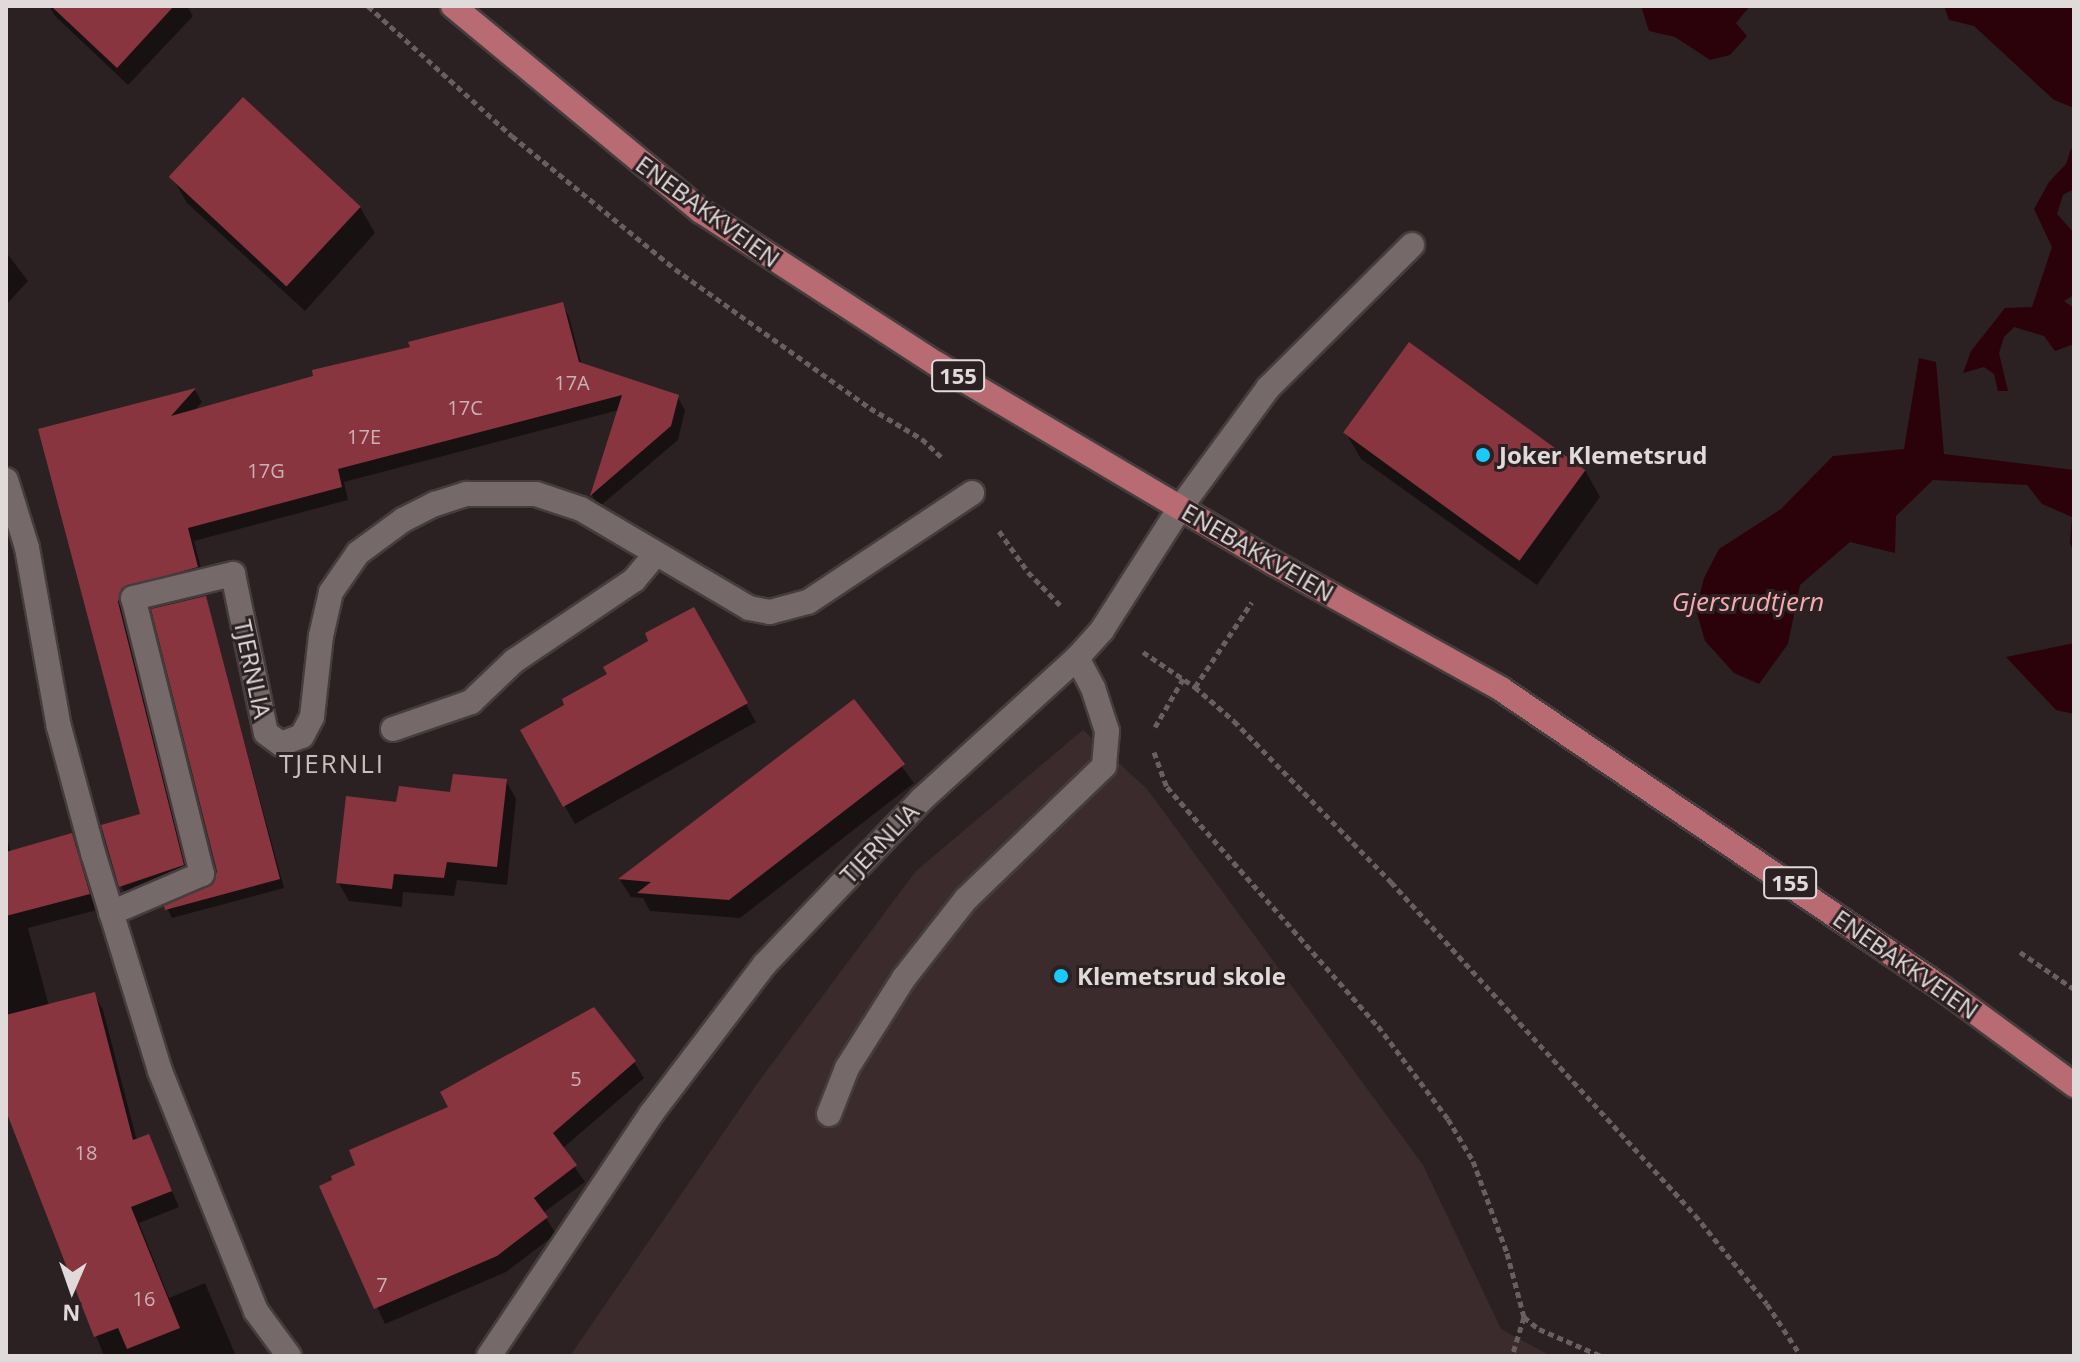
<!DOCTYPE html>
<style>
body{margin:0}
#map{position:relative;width:2080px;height:1362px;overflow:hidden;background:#2c2122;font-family:"Open Sans",sans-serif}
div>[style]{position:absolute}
.built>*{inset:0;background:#3c2b2c}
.water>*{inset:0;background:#2b0209}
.shadow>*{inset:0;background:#0007}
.building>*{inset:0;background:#893540;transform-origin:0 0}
.path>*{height:5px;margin-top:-2.5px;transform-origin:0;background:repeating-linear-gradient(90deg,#695f60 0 6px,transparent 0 10px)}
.roads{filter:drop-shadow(2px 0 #453d3d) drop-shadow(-2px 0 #453d3d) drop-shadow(0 2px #453d3d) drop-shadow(0 -2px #453d3d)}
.minor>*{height:24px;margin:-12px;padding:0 12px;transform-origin:12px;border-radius:12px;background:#766969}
.major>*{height:24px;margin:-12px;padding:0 12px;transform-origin:12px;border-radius:12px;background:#b86b73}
.dots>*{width:22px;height:22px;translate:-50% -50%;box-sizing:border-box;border:4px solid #2c2122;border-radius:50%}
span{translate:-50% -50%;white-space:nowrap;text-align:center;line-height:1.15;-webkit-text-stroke:6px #2c2122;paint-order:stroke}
.number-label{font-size:20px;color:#cbb1b4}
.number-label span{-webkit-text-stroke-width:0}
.shield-label span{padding:2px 6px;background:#2c2122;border:2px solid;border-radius:6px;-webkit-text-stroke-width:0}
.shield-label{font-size:22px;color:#e1dada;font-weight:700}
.street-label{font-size:24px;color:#e1dada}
.poi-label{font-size:24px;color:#e1dada;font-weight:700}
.left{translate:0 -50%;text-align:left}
.water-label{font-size:26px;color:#f5abb0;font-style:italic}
.neighbourhood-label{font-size:26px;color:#ccbebe;letter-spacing:2px}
.frame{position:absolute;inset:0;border:8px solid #e1dada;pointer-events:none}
.north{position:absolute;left:32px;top:1250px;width:80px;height:80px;-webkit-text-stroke:6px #2c2122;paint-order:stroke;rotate:182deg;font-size:22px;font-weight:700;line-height:32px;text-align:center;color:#e1dada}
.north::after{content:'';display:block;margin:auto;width:28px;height:36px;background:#e1dada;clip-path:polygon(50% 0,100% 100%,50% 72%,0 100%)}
</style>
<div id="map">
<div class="built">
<div style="clip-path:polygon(1083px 730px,1147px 789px,1423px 1165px,1501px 1329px,1551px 1356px,570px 1356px,759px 1081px,916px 871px)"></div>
</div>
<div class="water">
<div style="clip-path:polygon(1641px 6px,1750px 6px,1736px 23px,1747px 36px,1730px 55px,1710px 60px,1675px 37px,1649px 31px)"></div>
<div style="clip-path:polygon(1944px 6px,2074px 6px,2074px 108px,2054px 100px,1974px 26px,1949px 20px)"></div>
<div style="clip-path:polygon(2071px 149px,2074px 149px,2074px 189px,2063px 195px,2057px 214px,2074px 233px,2074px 295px,2064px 301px,2074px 308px,2074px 344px,2055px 351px,2044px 336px,2014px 327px,2004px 337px,1999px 353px,2008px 391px,1998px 391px,1994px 374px,1984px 367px,1963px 373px,1971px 351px,2005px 308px,2032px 307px,2052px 247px,2034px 209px,2049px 182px,2066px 164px)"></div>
<div style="clip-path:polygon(1919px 358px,1936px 362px,1944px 454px,2074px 470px,2074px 553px,2070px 543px,2072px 517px,2042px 504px,2027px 485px,1933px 480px,1896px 516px,1895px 553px,1850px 542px,1800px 585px,1788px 644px,1759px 684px,1734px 673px,1705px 641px,1696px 610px,1704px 578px,1719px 549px,1781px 509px,1833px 456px,1904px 449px)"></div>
<div style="clip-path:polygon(2074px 643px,2074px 714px,2056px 710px,2006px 657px)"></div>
</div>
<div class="shadow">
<div style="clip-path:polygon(49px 6px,187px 6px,193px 16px,128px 85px,55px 16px)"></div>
<div style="clip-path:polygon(172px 177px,360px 207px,375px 233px,305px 311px,187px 203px)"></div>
<div style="clip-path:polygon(6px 252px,28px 281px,6px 305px)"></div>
<div style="clip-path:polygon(562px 304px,569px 317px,582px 366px,677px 396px,685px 410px,678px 440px,599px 507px,592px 495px,619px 410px,344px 482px,348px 500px,194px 541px,204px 580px,130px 600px,125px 616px,190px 879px,128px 899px,121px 886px,142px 816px,40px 430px,195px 390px,202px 402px,194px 411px)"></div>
<div style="clip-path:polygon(1346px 433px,1585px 470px,1600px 497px,1537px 585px,1361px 459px)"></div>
<div style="clip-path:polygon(205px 598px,284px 888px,172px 918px,167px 908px,215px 886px,219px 871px)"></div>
<div style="clip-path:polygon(693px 610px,756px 722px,575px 824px,522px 731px,567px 706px)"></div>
<div style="clip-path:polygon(854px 702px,914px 783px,740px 918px,650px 911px,643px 898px,631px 897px,620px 880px)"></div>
<div style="clip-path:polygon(506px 781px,516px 799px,507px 885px,457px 880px,454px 896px,403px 892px,402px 907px,349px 901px,338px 882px,397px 805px)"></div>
<div style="clip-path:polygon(6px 835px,11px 853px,71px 836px,80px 851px,97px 910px,28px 928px,49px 1006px,94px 994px,103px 1010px,137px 1141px,148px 1136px,179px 1207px,139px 1223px,169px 1298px,205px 1283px,236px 1356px,104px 1356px,6px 1106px)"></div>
<div style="clip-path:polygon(634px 1062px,644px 1078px,562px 1149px,585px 1182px,543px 1213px,556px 1234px,506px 1272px,385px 1324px,322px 1187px)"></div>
</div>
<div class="building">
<div style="clip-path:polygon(51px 6px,174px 6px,117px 68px)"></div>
<div style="left:243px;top:97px;width:161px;height:109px;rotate:43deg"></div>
<div style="clip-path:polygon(563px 302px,579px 362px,679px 395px,671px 426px,590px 496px,622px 395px,338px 469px,342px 487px,188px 528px,198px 567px,122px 588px,118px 602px,184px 865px,119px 887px,101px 825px,140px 814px,38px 429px,196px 388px,171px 416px,313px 376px,312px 370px,410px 347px,408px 342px)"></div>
<div style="left:1409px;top:342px;width:218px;height:112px;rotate:36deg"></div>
<div style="clip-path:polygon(206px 596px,280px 879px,165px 910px,164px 906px,213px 884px,217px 871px,151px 609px)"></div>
<div style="clip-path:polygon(694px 607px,748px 703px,563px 807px,520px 730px,564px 705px,562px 699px,607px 674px,603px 667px,648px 641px,645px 633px)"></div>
<div style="clip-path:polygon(854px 699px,905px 764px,729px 900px,637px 893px,651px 882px,618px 879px)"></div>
<div style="clip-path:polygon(453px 774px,507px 779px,497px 867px,447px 862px,444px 878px,394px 874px,392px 889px,336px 883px,346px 796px,396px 802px,399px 786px,450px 792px)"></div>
<div style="clip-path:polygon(72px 833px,90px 894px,6px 916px,6px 852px)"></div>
<div style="clip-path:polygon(95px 992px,133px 1140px,149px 1134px,172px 1191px,131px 1207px,180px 1328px,127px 1349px,118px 1328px,94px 1337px,6px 1111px,6px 1015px)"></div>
<div style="clip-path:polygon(594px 1007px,636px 1061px,553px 1133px,577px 1165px,534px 1198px,548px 1217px,497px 1256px,374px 1309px,319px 1186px,332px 1180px,331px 1176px,355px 1165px,349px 1150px,448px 1107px,440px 1092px)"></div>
</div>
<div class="path">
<div style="left:368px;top:6px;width:194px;rotate:42.1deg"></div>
<div style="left:512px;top:136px;width:210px;rotate:39.2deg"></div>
<div style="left:675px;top:269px;width:239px;rotate:35.5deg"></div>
<div style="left:870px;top:408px;width:61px;rotate:30.8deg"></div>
<div style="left:922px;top:439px;width:26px;rotate:43deg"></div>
<div style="left:999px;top:531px;width:50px;rotate:54.7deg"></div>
<div style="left:1028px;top:572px;width:47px;rotate:45.9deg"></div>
<div style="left:1143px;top:652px;width:63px;rotate:33.9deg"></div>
<div style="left:1195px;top:687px;width:52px;rotate:41.1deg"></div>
<div style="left:1234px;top:721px;width:225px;rotate:45.7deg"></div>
<div style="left:1391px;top:882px;width:451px;rotate:47.6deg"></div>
<div style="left:1695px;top:1215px;width:114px;rotate:51deg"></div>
<div style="left:1767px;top:1304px;width:62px;rotate:56.8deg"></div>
<div style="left:1195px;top:687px;width:102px;rotate:-56.2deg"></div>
<div style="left:1155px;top:727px;width:56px;rotate:-59.7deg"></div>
<div style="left:1154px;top:752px;width:37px;rotate:70deg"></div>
<div style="left:1167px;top:787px;width:319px;rotate:48.6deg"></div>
<div style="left:1378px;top:1026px;width:116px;rotate:53deg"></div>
<div style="left:1448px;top:1119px;width:49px;rotate:59.2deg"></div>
<div style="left:1473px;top:1161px;width:98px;rotate:69.7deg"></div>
<div style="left:1507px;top:1253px;width:66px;rotate:75.1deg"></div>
<div style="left:1524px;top:1317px;width:41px;rotate:107.1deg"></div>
<div style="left:2020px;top:952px;width:65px;rotate:34.4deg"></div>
<div style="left:1524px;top:1317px;width:19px;rotate:39deg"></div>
<div style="left:1539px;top:1329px;width:68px;rotate:23.5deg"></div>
</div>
<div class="roads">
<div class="minor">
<div style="left:6px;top:480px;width:71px;rotate:72.8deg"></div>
<div style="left:27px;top:548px;width:182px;rotate:79.9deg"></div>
<div style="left:59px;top:727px;width:131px;rotate:74.9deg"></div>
<div style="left:93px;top:853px;width:228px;rotate:72.9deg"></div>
<div style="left:160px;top:1071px;width:258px;rotate:68.2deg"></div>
<div style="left:256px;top:1311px;width:56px;rotate:53.7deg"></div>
<div style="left:393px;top:729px;width:83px;rotate:-19.1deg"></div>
<div style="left:471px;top:702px;width:59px;rotate:-43.6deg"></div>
<div style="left:514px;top:661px;width:145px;rotate:-34deg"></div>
<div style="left:634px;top:580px;width:33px;rotate:-50deg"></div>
<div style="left:111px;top:913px;width:99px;rotate:-23.2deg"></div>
<div style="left:202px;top:874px;width:284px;rotate:-104deg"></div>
<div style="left:133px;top:598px;width:103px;rotate:-13.5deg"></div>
<div style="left:233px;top:574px;width:162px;rotate:78.3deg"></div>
<div style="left:266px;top:733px;width:19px;rotate:36deg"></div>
<div style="left:281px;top:744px;width:22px;rotate:-21deg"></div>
<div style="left:302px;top:736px;width:21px;rotate:-62deg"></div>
<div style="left:312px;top:717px;width:81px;rotate:-83.7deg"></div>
<div style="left:321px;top:636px;width:45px;rotate:-77.2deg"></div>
<div style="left:331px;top:592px;width:47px;rotate:-55.3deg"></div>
<div style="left:358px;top:553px;width:56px;rotate:-36.3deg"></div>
<div style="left:403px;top:520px;width:36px;rotate:-27deg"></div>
<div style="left:435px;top:504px;width:33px;rotate:-18deg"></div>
<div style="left:466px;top:494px;width:70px"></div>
<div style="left:536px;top:494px;width:47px;rotate:18.4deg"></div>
<div style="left:581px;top:509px;width:195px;rotate:30.5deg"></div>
<div style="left:749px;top:608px;width:21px;rotate:11deg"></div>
<div style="left:770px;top:612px;width:39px;rotate:-15deg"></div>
<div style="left:808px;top:602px;width:197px;rotate:-33.6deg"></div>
<div style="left:829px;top:1114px;width:49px;rotate:-68.6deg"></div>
<div style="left:847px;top:1068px;width:107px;rotate:-57.7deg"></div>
<div style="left:904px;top:978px;width:100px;rotate:-51.9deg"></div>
<div style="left:966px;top:899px;width:192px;rotate:-43.9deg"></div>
<div style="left:1104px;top:766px;width:35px;rotate:-85deg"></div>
<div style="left:1107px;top:731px;width:45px;rotate:-108deg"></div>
<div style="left:1093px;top:688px;width:34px;rotate:-118deg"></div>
<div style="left:489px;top:1356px;width:291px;rotate:-56.2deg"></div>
<div style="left:651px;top:1114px;width:188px;rotate:-52.8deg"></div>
<div style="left:765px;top:964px;width:226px;rotate:-46.4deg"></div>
<div style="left:921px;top:800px;width:211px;rotate:-42.3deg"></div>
<div style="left:1077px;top:658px;width:38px;rotate:-48deg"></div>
<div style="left:1102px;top:630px;width:145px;rotate:-57.4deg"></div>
<div style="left:1180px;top:508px;width:149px;rotate:-53.7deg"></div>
<div style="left:1268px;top:388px;width:203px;rotate:-44.8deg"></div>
</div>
<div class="major">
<div style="left:453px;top:6px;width:322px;rotate:39.6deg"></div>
<div style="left:701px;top:211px;width:281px;rotate:33deg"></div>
<div style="left:937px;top:364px;width:391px;rotate:30.6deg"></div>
<div style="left:1274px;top:563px;width:260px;rotate:29deg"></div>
<div style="left:1501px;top:689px;width:533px;rotate:34.14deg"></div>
<div style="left:1942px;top:988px;width:164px;rotate:36.3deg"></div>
</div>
</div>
<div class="dots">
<div style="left:1483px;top:455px;background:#1bcafc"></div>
<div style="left:1061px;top:976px;background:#1bcafc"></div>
</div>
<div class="number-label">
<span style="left:572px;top:382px">17A</span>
<span style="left:465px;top:407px">17C</span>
<span style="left:364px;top:436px">17E</span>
<span style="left:266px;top:470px">17G</span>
<span style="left:576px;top:1078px">5</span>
<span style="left:86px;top:1152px">18</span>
<span style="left:382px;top:1284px">7</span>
<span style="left:144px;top:1298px">16</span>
</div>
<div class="shield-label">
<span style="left:958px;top:376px">155</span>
<span style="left:1790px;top:883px">155</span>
</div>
<div class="street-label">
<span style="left:708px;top:211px;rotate:36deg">ENEBAKKVEIEN</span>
<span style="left:1258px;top:552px;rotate:30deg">ENEBAKKVEIEN</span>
<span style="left:253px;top:669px;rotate:78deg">TJERNLIA</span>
<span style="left:879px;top:843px;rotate:-46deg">TJERNLIA</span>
<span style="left:1906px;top:964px;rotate:35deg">ENEBAKKVEIEN</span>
</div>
<div class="poi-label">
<span class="left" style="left:1499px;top:455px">Joker Klemetsrud</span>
<span class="left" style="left:1077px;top:976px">Klemetsrud skole</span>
</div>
<div class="water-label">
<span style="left:1748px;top:602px">Gjersrudtjern</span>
</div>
<div class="neighbourhood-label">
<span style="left:332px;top:764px">TJERNLI</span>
</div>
<div class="frame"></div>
<div class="north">N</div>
</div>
